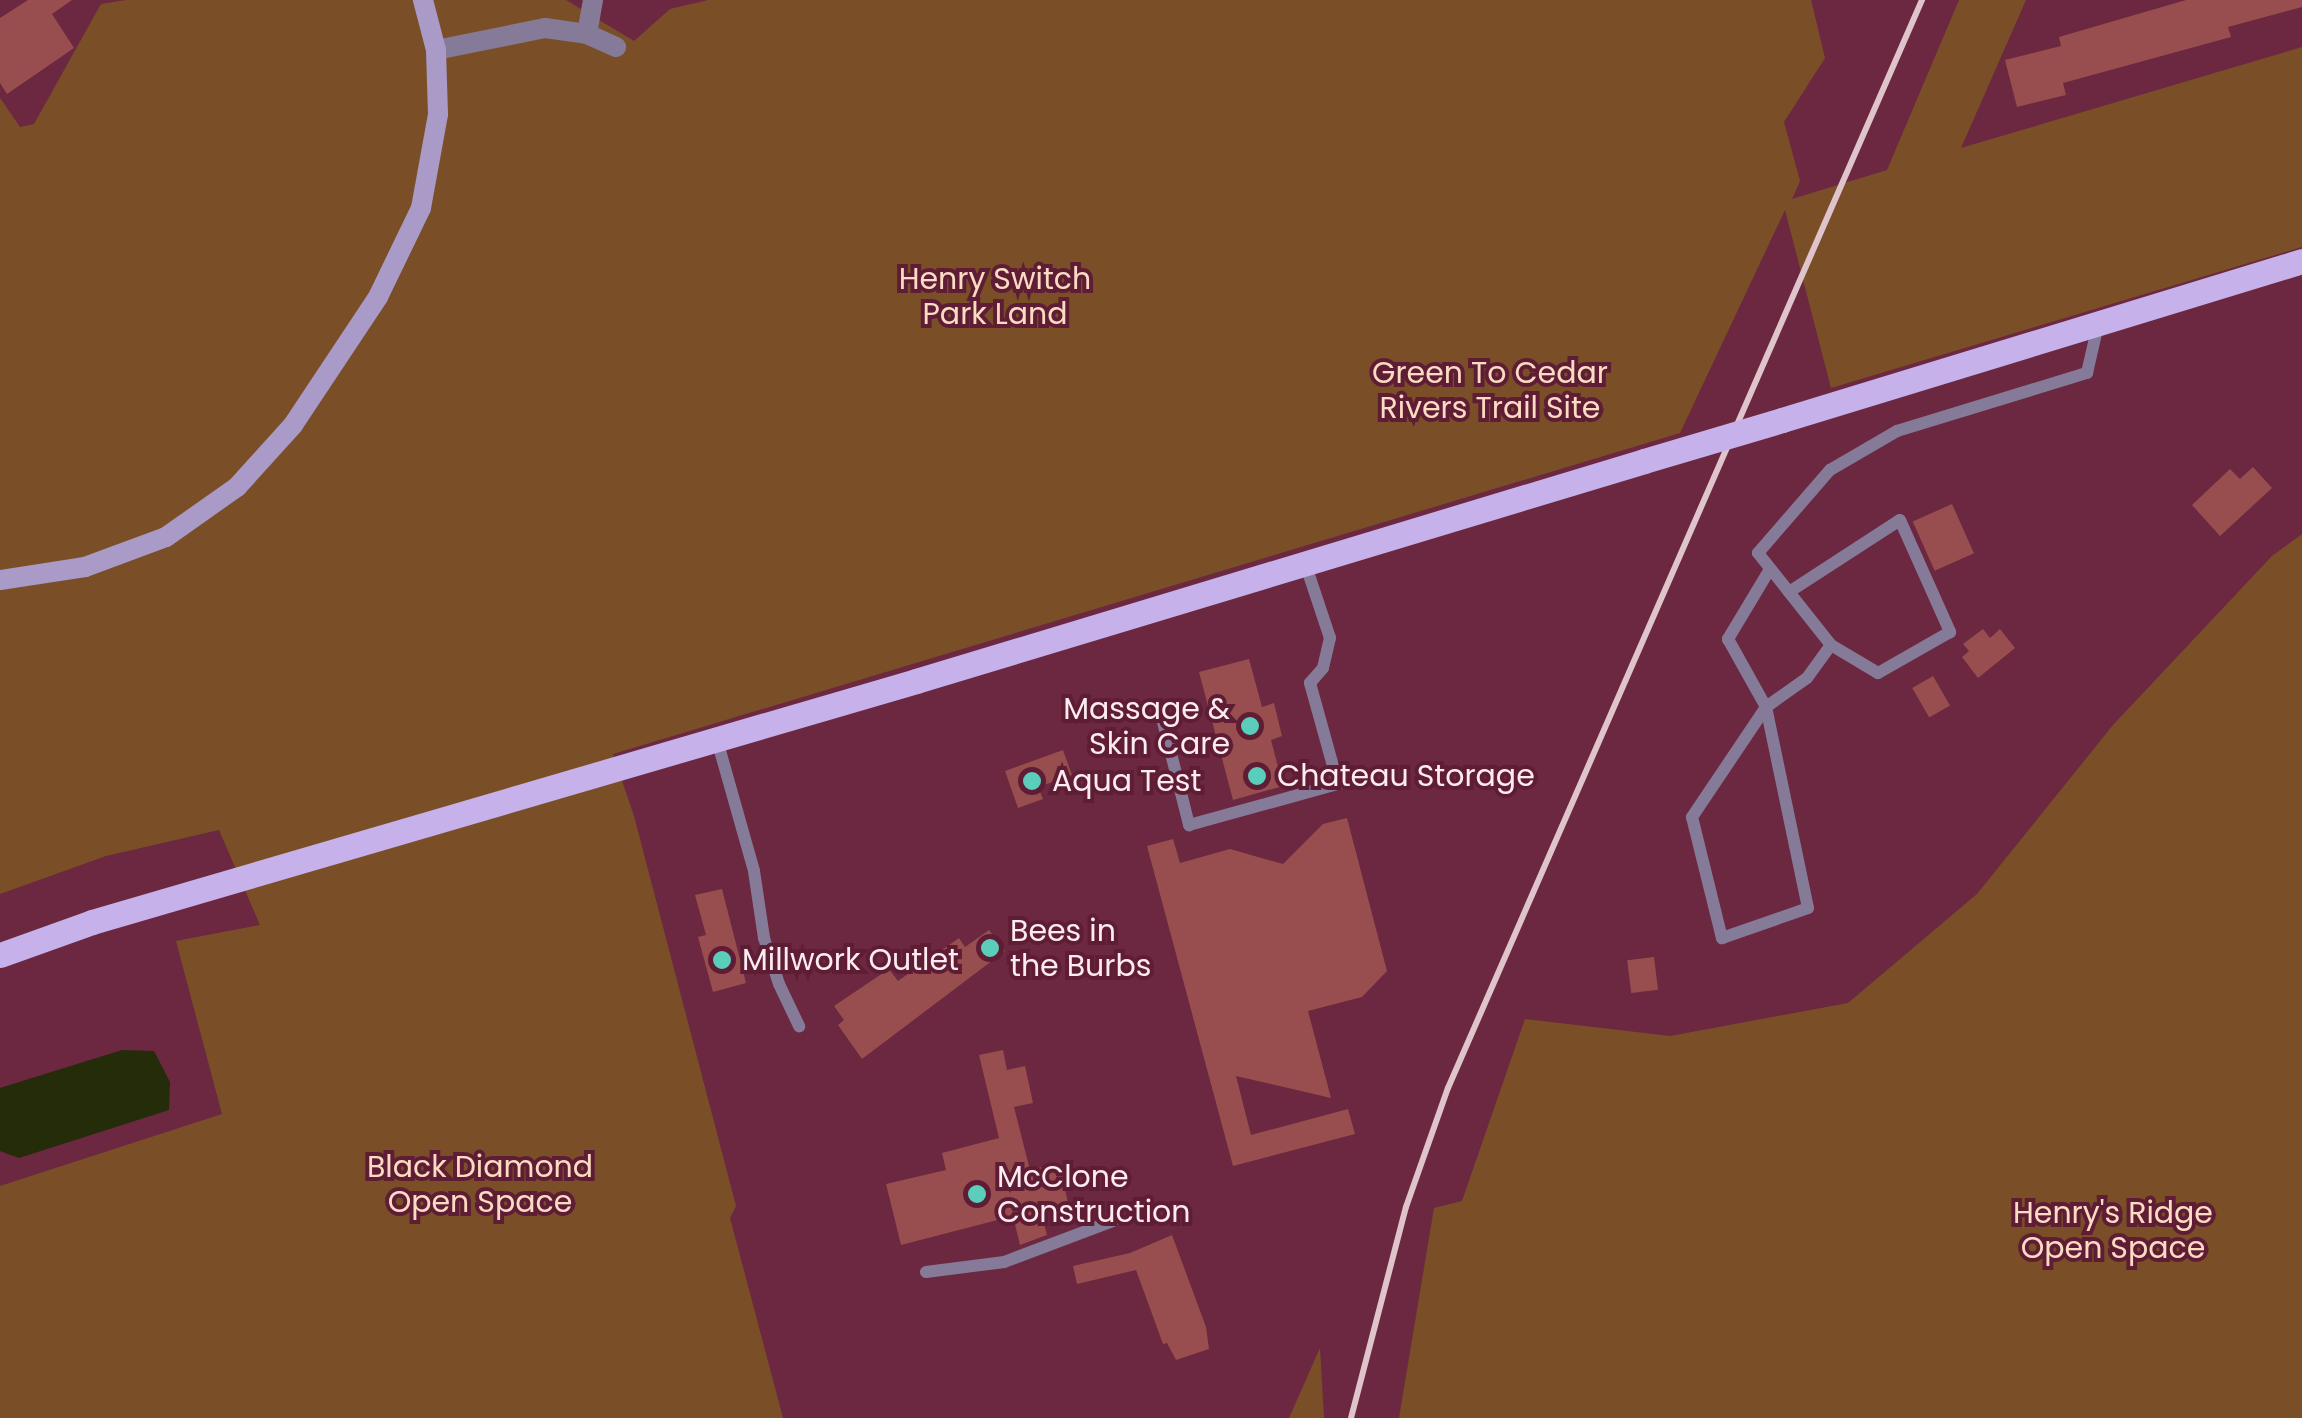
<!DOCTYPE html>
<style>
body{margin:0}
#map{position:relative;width:2302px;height:1418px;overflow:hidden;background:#6b2840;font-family:Poppins,sans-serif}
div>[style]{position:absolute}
.green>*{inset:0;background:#7a4f28}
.water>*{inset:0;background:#242c09}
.building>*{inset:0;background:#984e4e;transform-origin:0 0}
.lane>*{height:12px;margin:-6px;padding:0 6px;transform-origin:6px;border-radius:6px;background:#857b98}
.street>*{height:20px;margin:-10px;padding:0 10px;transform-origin:10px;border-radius:10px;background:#857b98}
.secondary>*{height:20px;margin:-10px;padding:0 10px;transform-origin:10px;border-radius:10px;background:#a99ac7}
.primary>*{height:25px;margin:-12.5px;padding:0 12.5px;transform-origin:12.5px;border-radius:12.5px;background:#c6b1eb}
.rail>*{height:6px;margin:-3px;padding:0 3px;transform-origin:3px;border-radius:3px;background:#dfc4cc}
.primary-bridge>*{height:25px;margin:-12.5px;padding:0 12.5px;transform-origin:12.5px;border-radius:12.5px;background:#c6b1eb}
.dots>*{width:28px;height:28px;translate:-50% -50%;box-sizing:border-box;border:5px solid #5f1d35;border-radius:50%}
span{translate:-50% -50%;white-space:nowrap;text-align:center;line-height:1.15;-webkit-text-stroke:8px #5f1d35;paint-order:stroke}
.park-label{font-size:30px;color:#fbdbc1}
.poi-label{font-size:30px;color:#fcebef}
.right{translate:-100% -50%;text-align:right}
.left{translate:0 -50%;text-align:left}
</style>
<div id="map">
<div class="green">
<div style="clip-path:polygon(126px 0,566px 0,634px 41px,670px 9px,708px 0,1811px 0,1825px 58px,1784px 122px,1800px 181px,1792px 199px,1887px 170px,1959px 0,2026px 0,1961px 148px,2302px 47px,2302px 247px,1831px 388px,1785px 210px,1680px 433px,613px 754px,634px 816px,736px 1206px,730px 1218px,783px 1418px,0 1418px,0 1186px,222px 1114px,176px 941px,260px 925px,219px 830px,106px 856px,0 894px,0 98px,20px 127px,34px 124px,101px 4px)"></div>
<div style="clip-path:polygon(2302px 534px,2302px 1418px,1399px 1418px,1434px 1208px,1462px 1201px,1525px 1019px,1670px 1036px,1848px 1003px,1977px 894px,2113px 725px,2272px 556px)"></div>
<div style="clip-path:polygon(1320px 1348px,1324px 1418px,1289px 1418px)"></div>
</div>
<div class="water">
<div style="clip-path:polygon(122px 1050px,154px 1051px,170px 1082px,169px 1110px,19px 1158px,0 1151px,0 1088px)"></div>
</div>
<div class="building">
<div style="clip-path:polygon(28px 0,72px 0,52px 14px,74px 48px,7px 94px,0 83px,0 18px)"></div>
<div style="clip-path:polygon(2186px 0,2302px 0,2302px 7px,2228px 27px,2231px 37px,2063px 83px,2066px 95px,2017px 107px,2005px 60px,2061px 46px,2059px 37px)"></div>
<div style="clip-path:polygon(2253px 467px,2272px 488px,2220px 536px,2192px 505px,2230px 469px,2240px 479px)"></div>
<div style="left:1952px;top:504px;width:54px;height:43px;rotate:66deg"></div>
<div style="clip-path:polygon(1983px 629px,1990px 638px,2000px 629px,2015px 648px,1978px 678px,1962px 657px,1969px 651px,1963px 644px)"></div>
<div style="clip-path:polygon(1249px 659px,1262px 707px,1274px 703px,1282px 736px,1271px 740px,1283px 786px,1233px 800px,1199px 672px)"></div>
<div style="left:1933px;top:676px;width:34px;height:24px;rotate:60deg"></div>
<div style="clip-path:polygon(1063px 750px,1072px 775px,1038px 787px,1043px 799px,1018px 808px,1005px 771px)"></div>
<div style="clip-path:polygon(1347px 818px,1387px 971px,1362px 997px,1308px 1011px,1331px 1098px,1236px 1076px,1251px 1135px,1348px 1109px,1355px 1134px,1233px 1166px,1147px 846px,1173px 839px,1180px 863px,1230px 849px,1283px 864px,1323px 824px)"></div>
<div style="clip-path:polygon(722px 889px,746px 983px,713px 992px,698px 937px,706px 935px,695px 895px)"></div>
<div style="clip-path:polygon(989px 930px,1005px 951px,862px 1059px,838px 1025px,844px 1020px,834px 1006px,889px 969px,898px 981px,959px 938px,965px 947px)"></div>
<div style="left:1654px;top:957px;width:33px;height:27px;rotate:83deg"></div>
<div style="clip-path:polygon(1003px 1050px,1007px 1070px,1025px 1066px,1033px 1103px,1014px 1107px,1030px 1170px,1059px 1163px,1068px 1203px,1040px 1209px,1047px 1235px,1020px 1245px,1013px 1216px,901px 1245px,886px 1184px,946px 1170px,942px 1153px,999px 1138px,979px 1055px)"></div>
<div style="clip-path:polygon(1172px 1235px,1206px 1327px,1209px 1349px,1176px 1360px,1167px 1343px,1163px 1344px,1136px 1270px,1077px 1284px,1073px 1266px,1130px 1253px)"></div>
</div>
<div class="lane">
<div style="left:1770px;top:569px;width:82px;rotate:121deg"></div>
<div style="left:1728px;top:639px;width:78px;rotate:60.8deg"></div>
<div style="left:1766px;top:707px;width:133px;rotate:123.9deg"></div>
<div style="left:1692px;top:817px;width:125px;rotate:76.1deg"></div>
<div style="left:1722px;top:938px;width:91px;rotate:-19.2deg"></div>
<div style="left:1808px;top:908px;width:205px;rotate:-101.8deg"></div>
<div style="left:1766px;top:707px;width:50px;rotate:-35.3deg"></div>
<div style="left:1807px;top:678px;width:41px;rotate:-54deg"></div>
<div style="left:1831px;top:645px;width:68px;rotate:-128.4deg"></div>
<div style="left:1789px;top:592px;width:50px;rotate:-128.5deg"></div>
<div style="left:1758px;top:553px;width:110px;rotate:-49.1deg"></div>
<div style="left:1830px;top:470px;width:78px;rotate:-30.2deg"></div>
<div style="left:1897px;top:431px;width:199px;rotate:-17deg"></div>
<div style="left:2087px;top:373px;width:49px;rotate:-77.1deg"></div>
<div style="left:1789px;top:592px;width:132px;rotate:-33deg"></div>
<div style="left:1900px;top:520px;width:123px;rotate:65.9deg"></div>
<div style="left:1950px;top:632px;width:83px;rotate:150.3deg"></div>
<div style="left:1878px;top:673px;width:55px;rotate:-149.2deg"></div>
<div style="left:1160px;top:710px;width:119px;rotate:75.8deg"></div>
<div style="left:1189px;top:825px;width:155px;rotate:-15.4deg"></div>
<div style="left:1338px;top:784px;width:105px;rotate:-105.5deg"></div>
<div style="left:1310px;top:683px;width:20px;rotate:-49deg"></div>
<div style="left:1323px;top:668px;width:31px;rotate:-77deg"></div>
<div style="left:1330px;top:638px;width:79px;rotate:-108.4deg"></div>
<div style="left:717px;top:740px;width:136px;rotate:74.2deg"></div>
<div style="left:754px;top:871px;width:68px;rotate:81.5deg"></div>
<div style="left:764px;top:938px;width:48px;rotate:71.9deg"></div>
<div style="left:779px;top:984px;width:47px;rotate:64.5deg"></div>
<div style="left:926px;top:1272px;width:79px;rotate:-7.3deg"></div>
<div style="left:1004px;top:1262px;width:116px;rotate:-20.6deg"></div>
</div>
<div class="street">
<div style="left:587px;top:34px;width:35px;rotate:-80deg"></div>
<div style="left:436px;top:50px;width:111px;rotate:-11.4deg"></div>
<div style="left:545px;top:28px;width:42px;rotate:8.1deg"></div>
<div style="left:587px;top:34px;width:32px;rotate:24deg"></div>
</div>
<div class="secondary">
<div style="left:0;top:580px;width:86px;rotate:-8.7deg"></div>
<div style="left:85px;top:567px;width:86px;rotate:-20.3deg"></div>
<div style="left:166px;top:537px;width:87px;rotate:-35.2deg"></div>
<div style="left:237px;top:487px;width:84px;rotate:-47.9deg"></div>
<div style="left:293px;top:425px;width:154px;rotate:-56.4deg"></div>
<div style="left:378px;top:297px;width:99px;rotate:-64.2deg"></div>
<div style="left:421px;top:208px;width:96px;rotate:-79.7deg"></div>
<div style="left:438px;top:114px;width:64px;rotate:-91.8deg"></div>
<div style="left:436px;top:50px;width:52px;rotate:-104.6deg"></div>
</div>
<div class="primary">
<div style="left:1782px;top:420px;width:544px;rotate:-17deg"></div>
<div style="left:0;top:955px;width:98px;rotate:-19.7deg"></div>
<div style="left:92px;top:922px;width:859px;rotate:-16.3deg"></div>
<div style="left:916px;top:681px;width:761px;rotate:-16.81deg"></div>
</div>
<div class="rail">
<div style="left:1351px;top:1418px;width:218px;rotate:-75.4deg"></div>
<div style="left:1406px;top:1207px;width:126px;rotate:-70.6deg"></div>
<div style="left:1448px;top:1088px;width:1187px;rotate:-66.46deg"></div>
</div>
<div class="primary-bridge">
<div style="left:1644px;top:461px;width:144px;rotate:-16.5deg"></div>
</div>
<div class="dots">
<div style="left:1250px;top:726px;background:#5bcebb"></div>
<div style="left:1257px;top:776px;background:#5bcebb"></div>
<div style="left:1032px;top:781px;background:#5bcebb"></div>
<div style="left:990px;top:948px;background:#5bcebb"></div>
<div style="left:722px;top:960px;background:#5bcebb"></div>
<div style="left:977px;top:1194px;background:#5bcebb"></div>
</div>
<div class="park-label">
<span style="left:995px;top:296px">Henry Switch<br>Park Land</span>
<span style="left:1490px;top:390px">Green To Cedar<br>Rivers Trail Site</span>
<span style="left:480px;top:1184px">Black Diamond<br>Open Space</span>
<span style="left:2113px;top:1230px">Henry's Ridge<br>Open Space</span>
</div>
<div class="poi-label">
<span class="right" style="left:1230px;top:726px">Massage &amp;<br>Skin Care</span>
<span class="left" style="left:1277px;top:776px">Chateau Storage</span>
<span class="left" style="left:1052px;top:781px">Aqua Test</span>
<span class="left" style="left:1010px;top:948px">Bees in<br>the Burbs</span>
<span class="left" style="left:742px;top:960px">Millwork Outlet</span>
<span class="left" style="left:997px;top:1194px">McClone<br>Construction</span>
</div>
</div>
